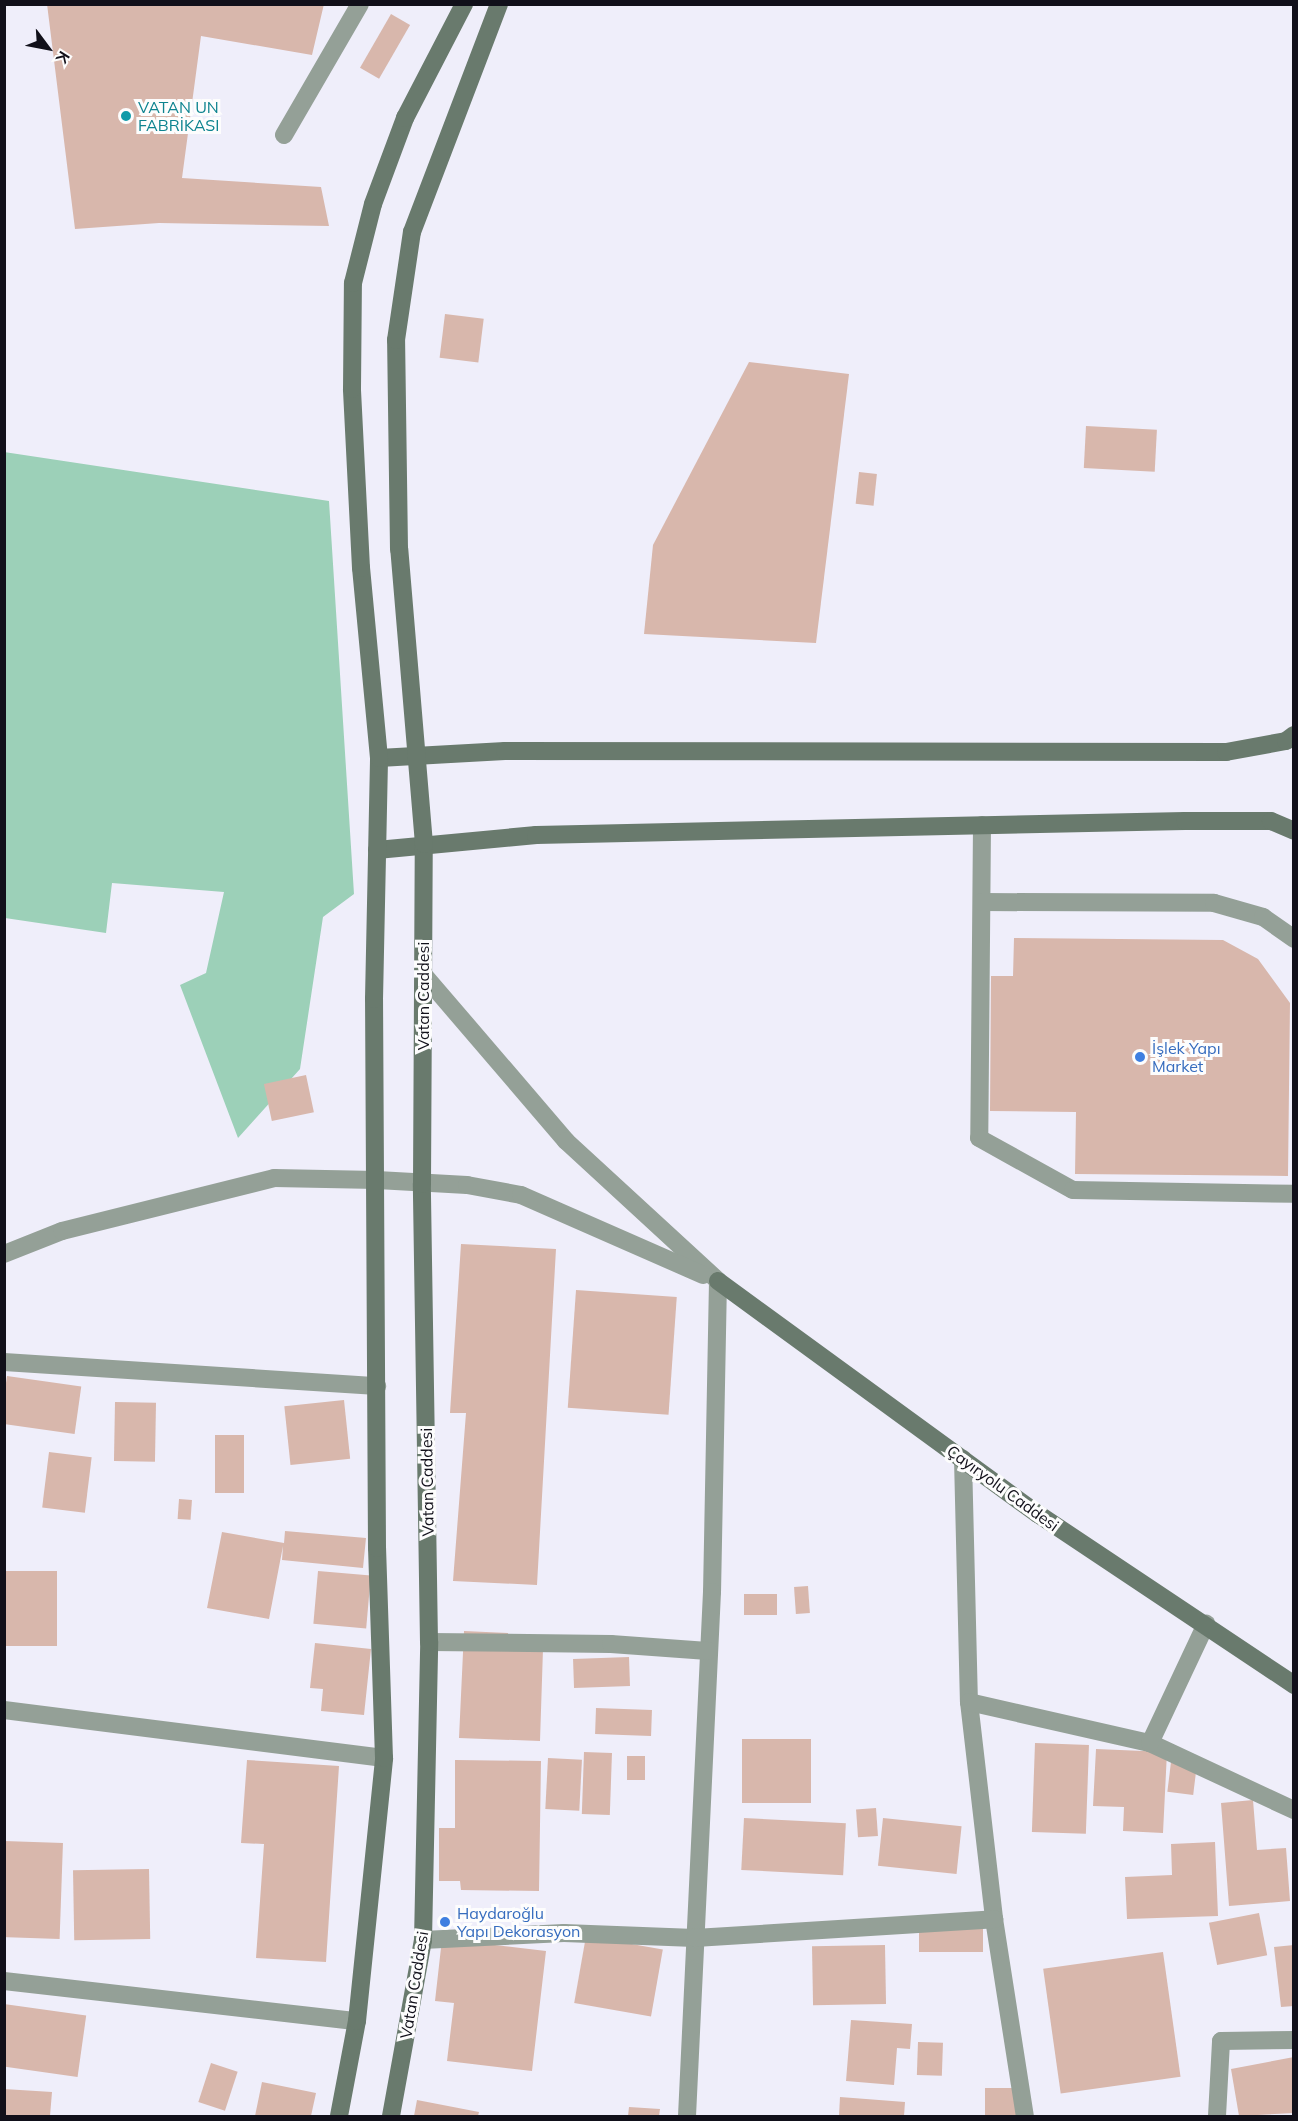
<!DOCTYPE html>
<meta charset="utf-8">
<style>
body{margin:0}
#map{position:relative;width:1298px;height:2121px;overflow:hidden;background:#efeefa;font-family:Mulish,sans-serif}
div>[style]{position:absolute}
.green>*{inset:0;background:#9cd0b8}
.building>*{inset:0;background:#d8b7ac;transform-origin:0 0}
.lane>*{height:18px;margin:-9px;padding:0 9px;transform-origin:9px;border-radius:9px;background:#94a097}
.street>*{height:18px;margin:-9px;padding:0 9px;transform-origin:9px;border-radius:9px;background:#94a097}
.secondary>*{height:18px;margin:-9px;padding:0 9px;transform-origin:9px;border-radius:9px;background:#697a6d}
.dots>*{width:16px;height:16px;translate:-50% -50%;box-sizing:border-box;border:3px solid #fdfdfd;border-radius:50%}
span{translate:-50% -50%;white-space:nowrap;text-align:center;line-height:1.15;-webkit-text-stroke:6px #fdfdfd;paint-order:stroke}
.culture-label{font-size:16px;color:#0d838f}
.left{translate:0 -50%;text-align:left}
.street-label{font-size:16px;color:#11101a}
.shop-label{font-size:16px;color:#366cbe}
.frame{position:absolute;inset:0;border:6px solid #11101a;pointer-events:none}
.north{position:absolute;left:18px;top:18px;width:60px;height:60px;-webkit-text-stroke:4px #fdfdfd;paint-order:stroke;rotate:122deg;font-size:16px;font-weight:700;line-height:24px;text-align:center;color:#11101a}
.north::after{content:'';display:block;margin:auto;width:21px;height:27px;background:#11101a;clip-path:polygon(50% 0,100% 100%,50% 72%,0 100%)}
</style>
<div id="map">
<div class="green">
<div style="clip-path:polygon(4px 452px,329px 501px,354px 894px,323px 917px,300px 1069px,238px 1138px,180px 985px,206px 973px,224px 892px,112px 883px,106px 933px,5px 918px)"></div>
</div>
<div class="building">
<div style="clip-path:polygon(47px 4px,324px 4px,312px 55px,201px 36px,182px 178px,321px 187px,329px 226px,159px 223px,75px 229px)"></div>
<div style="left:391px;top:14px;width:22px;height:62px;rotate:30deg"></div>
<div style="left:445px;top:314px;width:39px;height:44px;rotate:7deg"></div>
<div style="clip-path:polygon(749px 362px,849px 374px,816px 643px,644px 634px,653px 545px)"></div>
<div style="left:1086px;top:426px;width:71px;height:42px;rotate:3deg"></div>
<div style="left:859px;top:472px;width:18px;height:32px;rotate:6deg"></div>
<div style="clip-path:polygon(1014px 938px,1223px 940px,1258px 959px,1290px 1003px,1288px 1176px,1075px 1174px,1076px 1112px,990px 1111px,991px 976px,1013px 976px)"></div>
<div style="left:306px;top:1075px;width:38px;height:43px;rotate:78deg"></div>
<div style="clip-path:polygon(461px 1244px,556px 1249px,537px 1585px,453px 1581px,466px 1413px,450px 1413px)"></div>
<div style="left:576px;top:1290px;width:101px;height:118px;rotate:4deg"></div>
<div style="left:7px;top:1376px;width:75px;height:48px;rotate:8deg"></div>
<div style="left:344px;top:1400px;width:59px;height:60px;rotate:84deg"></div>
<div style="left:115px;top:1402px;width:41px;height:59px;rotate:1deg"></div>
<div style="left:244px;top:1435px;width:58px;height:29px;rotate:90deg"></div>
<div style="left:49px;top:1452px;width:43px;height:56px;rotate:7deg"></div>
<div style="left:179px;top:1499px;width:13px;height:20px;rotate:4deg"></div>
<div style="clip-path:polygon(285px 1531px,366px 1538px,363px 1568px,282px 1560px,283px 1546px,269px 1619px,207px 1608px,222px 1532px,284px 1543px)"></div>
<div style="left:4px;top:1571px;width:53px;height:75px"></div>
<div style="left:318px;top:1571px;width:53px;height:53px;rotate:5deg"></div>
<div style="left:808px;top:1586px;width:27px;height:14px;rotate:86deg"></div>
<div style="left:777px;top:1594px;width:21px;height:33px;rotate:90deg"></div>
<div style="clip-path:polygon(464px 1631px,508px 1633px,508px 1648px,543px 1649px,540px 1741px,459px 1738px)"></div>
<div style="clip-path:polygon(315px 1643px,371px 1649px,364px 1715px,321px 1711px,323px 1689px,310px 1688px)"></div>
<div style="left:629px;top:1657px;width:29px;height:56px;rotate:88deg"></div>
<div style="left:596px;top:1708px;width:56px;height:26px;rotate:2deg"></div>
<div style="left:742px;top:1739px;width:69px;height:64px"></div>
<div style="left:1035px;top:1743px;width:54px;height:89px;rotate:2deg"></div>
<div style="clip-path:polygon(1096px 1749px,1167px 1752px,1163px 1833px,1123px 1831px,1124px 1807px,1093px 1806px)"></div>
<div style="left:584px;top:1752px;width:28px;height:62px;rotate:2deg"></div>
<div style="left:1172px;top:1754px;width:26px;height:38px;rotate:7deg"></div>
<div style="left:627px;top:1756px;width:18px;height:24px"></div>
<div style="left:548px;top:1758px;width:34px;height:51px;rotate:3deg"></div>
<div style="clip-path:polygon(247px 1760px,339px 1766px,326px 1962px,256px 1958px,264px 1844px,241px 1843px)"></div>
<div style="clip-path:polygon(455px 1760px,541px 1761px,539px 1891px,461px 1890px,460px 1881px,439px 1881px,439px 1828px,455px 1828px)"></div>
<div style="clip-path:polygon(1253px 1800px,1257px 1850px,1286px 1848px,1290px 1901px,1229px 1906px,1221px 1803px)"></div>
<div style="left:876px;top:1808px;width:28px;height:20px;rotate:86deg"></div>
<div style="left:744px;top:1818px;width:102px;height:52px;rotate:3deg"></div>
<div style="left:883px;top:1818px;width:79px;height:48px;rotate:6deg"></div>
<div style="left:4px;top:1841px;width:59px;height:96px;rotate:2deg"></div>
<div style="clip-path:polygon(1215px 1842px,1218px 1916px,1127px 1919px,1125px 1877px,1172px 1875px,1171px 1844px)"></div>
<div style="left:149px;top:1869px;width:70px;height:76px;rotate:89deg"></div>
<div style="left:1259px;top:1913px;width:43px;height:51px;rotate:79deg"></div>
<div style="left:919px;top:1925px;width:64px;height:27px"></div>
<div style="left:586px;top:1936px;width:78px;height:68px;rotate:10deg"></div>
<div style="clip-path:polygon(442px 1939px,546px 1951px,532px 2071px,447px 2061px,454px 2003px,435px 2001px)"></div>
<div style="left:885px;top:1945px;width:59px;height:73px;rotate:89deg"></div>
<div style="clip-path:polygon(1294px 1945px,1294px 2006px,1281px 2007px,1274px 1947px)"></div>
<div style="left:1163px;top:1952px;width:126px;height:121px;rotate:82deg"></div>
<div style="left:4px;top:2004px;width:83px;height:62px;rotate:8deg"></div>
<div style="clip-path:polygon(851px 2020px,912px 2024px,910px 2049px,897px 2048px,894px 2085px,846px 2081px)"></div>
<div style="left:918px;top:2042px;width:25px;height:33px;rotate:2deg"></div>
<div style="clip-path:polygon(1294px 2057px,1294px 2113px,1239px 2116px,1231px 2069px)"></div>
<div style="left:211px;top:2063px;width:28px;height:41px;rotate:18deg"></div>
<div style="clip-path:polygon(262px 2082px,316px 2093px,311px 2116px,255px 2116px)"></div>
<div style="left:985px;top:2088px;width:39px;height:28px"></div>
<div style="clip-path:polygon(4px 2089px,52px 2092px,50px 2116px,4px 2116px)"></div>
<div style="clip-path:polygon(840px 2097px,905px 2102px,904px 2116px,839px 2116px)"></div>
<div style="clip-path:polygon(417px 2100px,479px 2112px,478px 2116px,414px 2116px)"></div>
<div style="clip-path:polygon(629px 2107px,660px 2109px,659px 2116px,628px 2116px)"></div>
</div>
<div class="lane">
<div style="left:284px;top:135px;width:151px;rotate:-59.9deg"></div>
<div style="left:982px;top:825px;width:313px;rotate:90.5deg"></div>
<div style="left:979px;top:1138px;width:107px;rotate:29deg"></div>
<div style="left:1073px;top:1190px;width:221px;rotate:1deg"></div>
<div style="left:982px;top:902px;width:232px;rotate:0.2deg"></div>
<div style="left:1214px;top:903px;width:51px;rotate:15.9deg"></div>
<div style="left:1263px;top:917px;width:38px;rotate:35deg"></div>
</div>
<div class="street">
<div style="left:423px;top:974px;width:220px;rotate:49.4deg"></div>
<div style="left:566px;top:1141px;width:207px;rotate:42.6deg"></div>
<div style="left:718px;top:1281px;width:311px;rotate:91.1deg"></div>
<div style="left:712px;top:1592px;width:525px;rotate:92.73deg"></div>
<div style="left:4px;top:1254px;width:62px;rotate:-21.6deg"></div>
<div style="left:62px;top:1231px;width:219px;rotate:-14deg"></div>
<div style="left:274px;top:1178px;width:103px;rotate:1.1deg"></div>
<div style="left:377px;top:1180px;width:90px;rotate:3.2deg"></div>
<div style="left:467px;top:1185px;width:55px;rotate:10.5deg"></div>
<div style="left:521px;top:1195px;width:199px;rotate:23.7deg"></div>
<div style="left:4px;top:1362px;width:374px;rotate:3.7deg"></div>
<div style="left:963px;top:1459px;width:243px;rotate:88.6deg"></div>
<div style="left:969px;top:1702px;width:218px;rotate:83.4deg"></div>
<div style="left:994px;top:1919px;width:199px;rotate:81.1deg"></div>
<div style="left:429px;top:1642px;width:182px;rotate:0.6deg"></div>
<div style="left:611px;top:1644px;width:97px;rotate:4.1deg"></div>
<div style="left:969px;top:1702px;width:186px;rotate:12.8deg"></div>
<div style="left:1150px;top:1743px;width:159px;rotate:25deg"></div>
<div style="left:4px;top:1710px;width:383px;rotate:7.2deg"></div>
<div style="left:1150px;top:1743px;width:132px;rotate:-64.8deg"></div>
<div style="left:423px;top:1940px;width:141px;rotate:-2.8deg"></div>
<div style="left:564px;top:1933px;width:131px;rotate:2.2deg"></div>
<div style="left:695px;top:1938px;width:300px;rotate:-3.6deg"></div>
<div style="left:4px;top:1981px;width:355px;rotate:6.5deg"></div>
<div style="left:1217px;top:2116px;width:75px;rotate:-86.9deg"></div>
<div style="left:1221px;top:2041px;width:73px;rotate:-0.8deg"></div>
</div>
<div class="secondary">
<div style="left:379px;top:758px;width:126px;rotate:-3.2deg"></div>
<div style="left:505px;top:751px;width:721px;rotate:0.08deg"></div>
<div style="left:1226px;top:752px;width:61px;rotate:-10.4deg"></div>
<div style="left:1286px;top:741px;width:10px;rotate:-37deg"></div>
<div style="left:377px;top:850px;width:160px;rotate:-5.4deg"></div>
<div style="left:536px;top:835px;width:649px;rotate:-1.24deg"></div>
<div style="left:1185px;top:821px;width:86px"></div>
<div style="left:1271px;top:821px;width:25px;rotate:23deg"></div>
<div style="left:718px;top:1281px;width:396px;rotate:36.1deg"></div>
<div style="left:1038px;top:1514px;width:308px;rotate:33.7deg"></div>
<div style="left:339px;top:2116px;width:97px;rotate:-79.3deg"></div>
<div style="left:357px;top:2021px;width:264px;rotate:-84.1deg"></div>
<div style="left:384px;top:1758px;width:210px;rotate:-91.9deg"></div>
<div style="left:377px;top:1548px;width:549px;rotate:-90.31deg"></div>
<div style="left:374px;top:999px;width:241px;rotate:-88.8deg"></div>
<div style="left:379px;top:758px;width:191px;rotate:-95.4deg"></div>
<div style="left:361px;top:568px;width:179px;rotate:-92.9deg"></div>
<div style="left:352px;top:389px;width:106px;rotate:-89.5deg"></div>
<div style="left:353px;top:283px;width:81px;rotate:-75.8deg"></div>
<div style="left:373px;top:204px;width:92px;rotate:-69.6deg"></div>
<div style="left:405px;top:118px;width:128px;rotate:-62.6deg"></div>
<div style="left:391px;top:2116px;width:179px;rotate:-79.7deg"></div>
<div style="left:423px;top:1940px;width:298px;rotate:-88.8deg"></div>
<div style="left:429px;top:1642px;width:458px;rotate:-90.9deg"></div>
<div style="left:422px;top:1184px;width:340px;rotate:-89.7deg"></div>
<div style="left:424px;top:844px;width:296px;rotate:-94.8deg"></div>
<div style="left:399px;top:549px;width:209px;rotate:-90.8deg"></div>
<div style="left:396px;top:340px;width:109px;rotate:-81.6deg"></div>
<div style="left:412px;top:232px;width:244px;rotate:-69.1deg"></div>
</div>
<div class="dots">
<div style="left:126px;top:116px;background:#0f9aa8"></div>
<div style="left:1140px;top:1057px;background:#3f7fe0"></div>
<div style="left:445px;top:1922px;background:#3f7fe0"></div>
</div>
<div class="culture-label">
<span class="left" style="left:138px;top:116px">VATAN UN<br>FABRİKASI</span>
</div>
<div class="street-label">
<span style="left:423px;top:996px;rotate:-90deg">Vatan Caddesi</span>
<span style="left:427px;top:1482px;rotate:-91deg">Vatan Caddesi</span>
<span style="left:1003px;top:1488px;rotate:36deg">Çayıryolu Caddesi</span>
<span style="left:414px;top:1985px;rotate:-81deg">Vatan Caddesi</span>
</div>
<div class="shop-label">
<span class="left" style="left:1152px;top:1057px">İşlek Yapı<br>Market</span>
<span class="left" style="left:457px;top:1922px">Haydaroğlu<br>Yapı Dekorasyon</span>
</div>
<div class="frame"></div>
<div class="north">K</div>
</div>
